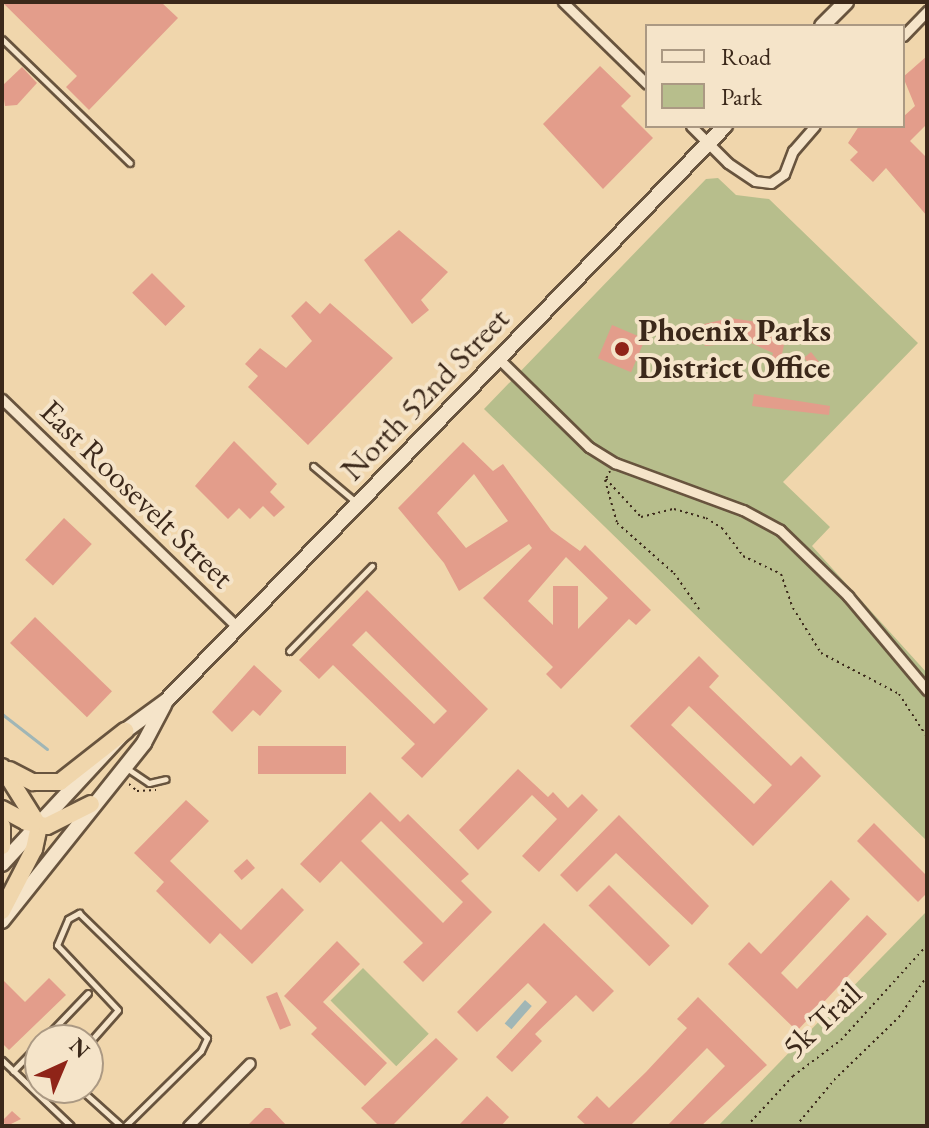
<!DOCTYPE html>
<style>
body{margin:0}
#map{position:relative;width:929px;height:1128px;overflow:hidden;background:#f0d6ac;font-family:"EB Garamond",serif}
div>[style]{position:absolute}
.green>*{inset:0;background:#b7be8c;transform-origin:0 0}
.water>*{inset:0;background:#a0b6b6;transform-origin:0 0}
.stream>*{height:3px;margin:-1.5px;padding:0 1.5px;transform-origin:1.5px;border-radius:1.5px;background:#a0b6b6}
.building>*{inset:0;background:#e39d8b;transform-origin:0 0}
.path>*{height:2px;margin-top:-1px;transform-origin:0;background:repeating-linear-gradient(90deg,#3b281a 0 2px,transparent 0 6px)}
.roads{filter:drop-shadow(2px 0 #68543e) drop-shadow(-2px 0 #68543e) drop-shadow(0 2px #68543e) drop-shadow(0 -2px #68543e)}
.service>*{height:5px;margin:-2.5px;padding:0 2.5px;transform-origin:2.5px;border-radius:2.5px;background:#f5e4c9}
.minor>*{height:9px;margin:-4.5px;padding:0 4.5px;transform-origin:4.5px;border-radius:4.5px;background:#f5e4c9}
.secondary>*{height:14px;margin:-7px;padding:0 7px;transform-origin:7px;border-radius:7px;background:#f5e4c9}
.motorway>*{height:16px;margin:-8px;padding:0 8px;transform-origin:8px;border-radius:8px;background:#f0d6ac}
.dots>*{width:22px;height:22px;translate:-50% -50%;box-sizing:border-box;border:4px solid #f5e4c9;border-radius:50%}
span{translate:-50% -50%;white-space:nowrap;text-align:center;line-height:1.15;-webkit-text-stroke:8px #f5e4c9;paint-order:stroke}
.poi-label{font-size:32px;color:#3b281a;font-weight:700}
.left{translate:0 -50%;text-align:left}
.street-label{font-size:32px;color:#3b281a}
.frame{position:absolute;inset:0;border:4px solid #3b281a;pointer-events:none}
.legend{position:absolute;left:645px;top:24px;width:260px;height:104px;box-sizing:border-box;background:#f5e4c9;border:2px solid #ab9983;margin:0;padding:10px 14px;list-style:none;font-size:24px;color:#3b281a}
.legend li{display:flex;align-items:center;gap:16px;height:40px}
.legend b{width:40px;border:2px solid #ab9983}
.north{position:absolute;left:24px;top:1024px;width:80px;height:80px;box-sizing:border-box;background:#f5e4c9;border:2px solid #ab9983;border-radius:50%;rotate:44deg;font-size:22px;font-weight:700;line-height:32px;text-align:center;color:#3b281a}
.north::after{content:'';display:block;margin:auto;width:28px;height:36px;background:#8f2418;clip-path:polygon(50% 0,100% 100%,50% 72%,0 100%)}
</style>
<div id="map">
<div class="green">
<div style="clip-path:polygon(718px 178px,736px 195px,769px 199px,918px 343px,783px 482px,830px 527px,812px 546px,927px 673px,927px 841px,484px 409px,706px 179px)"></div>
<div style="clip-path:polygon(927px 911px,927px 1126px,718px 1126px,833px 1007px)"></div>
<div style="left:363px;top:968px;width:93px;height:46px;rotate:45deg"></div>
</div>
<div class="water">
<div style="left:525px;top:1000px;width:9px;height:31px;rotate:41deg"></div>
</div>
<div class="stream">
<div style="left:2px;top:714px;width:57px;rotate:37.9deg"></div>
</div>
<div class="building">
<div style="clip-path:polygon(2px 2px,161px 2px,178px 18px,89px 110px,66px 87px,77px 76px)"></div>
<div style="clip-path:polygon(927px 56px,927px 124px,910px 141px,927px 158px,927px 216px,886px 168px,873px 182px,850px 160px,858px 152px,848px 143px,859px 126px,903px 126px,903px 117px,915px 106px,903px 77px)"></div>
<div style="clip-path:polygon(600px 66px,631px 96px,621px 106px,653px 138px,603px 189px,543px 124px)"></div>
<div style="clip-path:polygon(22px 67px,37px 83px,17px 105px,5px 106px,2px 86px)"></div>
<div style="clip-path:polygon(399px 230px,448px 272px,421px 300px,429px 310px,412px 324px,364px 260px)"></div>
<div style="left:152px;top:273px;width:47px;height:28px;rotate:45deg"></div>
<div style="clip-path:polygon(306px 301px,320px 314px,330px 303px,393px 358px,308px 445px,248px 387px,258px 376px,245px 364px,260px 348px,286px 368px,312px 341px,291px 316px)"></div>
<div style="clip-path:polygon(730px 318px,758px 322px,786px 335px,780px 364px,771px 360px,773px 353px,749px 342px,705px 346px,700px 325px)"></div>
<div style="left:659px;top:319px;width:13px;height:13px;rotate:23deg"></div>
<div style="left:612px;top:325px;width:36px;height:36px;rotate:23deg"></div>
<div style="left:811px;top:352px;width:14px;height:9px;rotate:51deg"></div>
<div style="clip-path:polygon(754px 394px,830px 406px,829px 415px,752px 406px)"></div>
<div style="clip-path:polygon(234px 441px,277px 484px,270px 492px,285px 507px,274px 517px,263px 506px,250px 519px,239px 508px,228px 519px,195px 486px)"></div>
<div style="clip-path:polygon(evenodd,463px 442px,493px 471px,503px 464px,551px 530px,580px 551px,585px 545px,651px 610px,636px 625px,629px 619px,561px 689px,546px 674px,553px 667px,483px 598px,532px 548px,529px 544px,459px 591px,444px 563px,398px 508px,463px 442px,474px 474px,508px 521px,466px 548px,437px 513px,474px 474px,463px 442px,566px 557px,608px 598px,578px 629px,578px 586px,553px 586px,553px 625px,528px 601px,566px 557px)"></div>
<div style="left:64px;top:518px;width:38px;height:57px;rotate:43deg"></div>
<div style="clip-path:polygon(evenodd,367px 590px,488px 709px,422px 778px,401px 758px,415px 744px,333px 665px,319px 679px,299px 660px,367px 590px,366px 631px,447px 711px,434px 724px,352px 645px,366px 631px)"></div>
<div style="left:35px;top:617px;width:107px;height:36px;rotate:44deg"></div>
<div style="clip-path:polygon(evenodd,699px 656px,719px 676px,709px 687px,791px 766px,801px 756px,821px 776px,753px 846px,630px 726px,699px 656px,689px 706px,772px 785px,754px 804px,671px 725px,689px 706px)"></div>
<div style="clip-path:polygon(254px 665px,282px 691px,260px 716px,253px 710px,232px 732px,212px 712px)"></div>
<div style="left:258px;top:746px;width:88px;height:28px"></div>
<div style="clip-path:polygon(518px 769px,548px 797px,553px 792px,568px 808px,582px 794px,598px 810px,539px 872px,522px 856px,557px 819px,532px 795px,478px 850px,459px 830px)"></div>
<div style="clip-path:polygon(evenodd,370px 792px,400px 822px,408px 814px,469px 874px,461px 881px,492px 912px,423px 982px,403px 962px,423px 943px,341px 861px,320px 883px,300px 864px,370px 792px,381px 821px,463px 902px,443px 923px,361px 841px,381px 821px)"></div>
<div style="clip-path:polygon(186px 800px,209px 821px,170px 861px,241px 930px,282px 888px,304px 910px,252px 964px,220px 933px,210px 944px,156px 891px,164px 882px,134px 853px)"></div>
<div style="clip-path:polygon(619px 815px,709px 906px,692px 925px,616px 853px,577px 892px,560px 875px)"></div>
<div style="clip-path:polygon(874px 823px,927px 876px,927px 893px,918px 902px,857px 841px)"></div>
<div style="left:247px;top:859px;width:12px;height:18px;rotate:48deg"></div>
<div style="clip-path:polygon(831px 880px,850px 899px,781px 973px,797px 989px,867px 915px,887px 934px,797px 1031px,728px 964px,749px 942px,761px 954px)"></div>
<div style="left:609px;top:885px;width:86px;height:29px;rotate:45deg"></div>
<div style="clip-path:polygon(544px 923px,614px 991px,593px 1012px,576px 995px,535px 1034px,542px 1041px,512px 1072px,496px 1057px,547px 1002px,528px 983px,477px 1032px,457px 1012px)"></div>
<div style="clip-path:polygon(337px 941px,360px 964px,323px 1002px,387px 1063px,365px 1086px,311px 1034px,317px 1028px,284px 996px)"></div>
<div style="clip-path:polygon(49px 978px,66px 995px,9px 1050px,2px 1043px,2px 979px,25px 1002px)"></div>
<div style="left:277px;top:992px;width:36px;height:12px;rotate:67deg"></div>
<div style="clip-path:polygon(698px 997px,767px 1065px,701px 1126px,667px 1126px,725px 1066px,707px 1048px,630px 1126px,587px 1126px,577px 1117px,597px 1096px,609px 1108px,646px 1072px,687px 1028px,677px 1019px)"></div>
<div style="clip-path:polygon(436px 1038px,458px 1059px,392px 1126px,379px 1126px,361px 1108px)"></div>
<div style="clip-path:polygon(487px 1096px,509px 1117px,501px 1126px,458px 1126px)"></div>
<div style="clip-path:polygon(265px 1108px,270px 1108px,287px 1126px,247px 1126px)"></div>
<div style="clip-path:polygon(12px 1111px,21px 1119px,7px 1126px,2px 1121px)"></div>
</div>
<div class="path">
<div style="left:610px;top:471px;width:9px;rotate:117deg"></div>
<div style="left:606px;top:479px;width:52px;rotate:47.4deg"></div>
<div style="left:641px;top:517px;width:34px;rotate:-14deg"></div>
<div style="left:674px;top:509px;width:33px;rotate:16deg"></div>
<div style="left:706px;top:518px;width:19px;rotate:32deg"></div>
<div style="left:722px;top:528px;width:35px;rotate:53deg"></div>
<div style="left:743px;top:556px;width:42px;rotate:25.3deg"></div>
<div style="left:781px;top:574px;width:36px;rotate:71deg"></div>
<div style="left:793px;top:608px;width:53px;rotate:58.1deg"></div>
<div style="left:821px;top:653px;width:88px;rotate:27.7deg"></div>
<div style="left:899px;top:694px;width:51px;rotate:56.9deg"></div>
<div style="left:605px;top:480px;width:45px;rotate:74.4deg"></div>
<div style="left:617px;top:523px;width:76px;rotate:41.3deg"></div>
<div style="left:674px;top:573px;width:44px;rotate:55.2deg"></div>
<div style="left:129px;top:784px;width:11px;rotate:41deg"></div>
<div style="left:137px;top:791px;width:19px;rotate:-3deg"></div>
<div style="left:747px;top:1126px;width:68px;rotate:-47.4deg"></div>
<div style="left:793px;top:1076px;width:60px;rotate:-36.9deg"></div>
<div style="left:841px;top:1040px;width:128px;rotate:-47.8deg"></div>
<div style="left:796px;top:1126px;width:60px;rotate:-50.4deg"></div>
<div style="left:834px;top:1080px;width:91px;rotate:-44.1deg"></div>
<div style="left:899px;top:1017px;width:50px;rotate:-55.7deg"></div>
</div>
<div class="roads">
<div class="service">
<div style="left:2px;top:39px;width:178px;rotate:44.1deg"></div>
<div style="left:313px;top:466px;width:57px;rotate:40.1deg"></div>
<div style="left:289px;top:651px;width:119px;rotate:-45.7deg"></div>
<div style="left:128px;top:769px;width:25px;rotate:34deg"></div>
<div style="left:149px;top:783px;width:17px;rotate:-13deg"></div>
<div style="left:43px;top:1040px;width:65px;rotate:-46.2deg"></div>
<div style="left:88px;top:1044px;width:45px;rotate:-48.6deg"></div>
<div style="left:118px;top:1010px;width:89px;rotate:-133.2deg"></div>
<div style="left:57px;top:945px;width:28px;rotate:-67deg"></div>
<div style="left:68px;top:919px;width:13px;rotate:-29deg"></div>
<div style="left:79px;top:913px;width:179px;rotate:44.3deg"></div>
<div style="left:207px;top:1038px;width:14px;rotate:115deg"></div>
<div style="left:201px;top:1051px;width:107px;rotate:135.4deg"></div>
<div style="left:2px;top:1060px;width:95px;rotate:43.7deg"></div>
<div style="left:13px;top:1071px;width:39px;rotate:-46deg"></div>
<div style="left:79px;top:1088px;width:57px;rotate:42.1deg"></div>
</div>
<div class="minor">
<div style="left:563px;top:2px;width:117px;rotate:44.3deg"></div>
<div style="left:903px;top:36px;width:35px;rotate:-46deg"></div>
<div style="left:691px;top:126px;width:52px;rotate:45deg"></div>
<div style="left:728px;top:163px;width:32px;rotate:34deg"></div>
<div style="left:755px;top:181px;width:16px;rotate:7deg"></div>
<div style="left:771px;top:183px;width:16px;rotate:-35deg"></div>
<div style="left:784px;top:174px;width:25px;rotate:-69deg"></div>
<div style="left:793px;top:151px;width:33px;rotate:-49deg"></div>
<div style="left:499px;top:359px;width:126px;rotate:44.4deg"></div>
<div style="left:589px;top:447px;width:31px;rotate:32deg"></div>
<div style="left:615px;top:463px;width:136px;rotate:20.2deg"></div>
<div style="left:743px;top:510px;width:42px;rotate:28.4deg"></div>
<div style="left:780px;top:530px;width:95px;rotate:44.1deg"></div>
<div style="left:848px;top:596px;width:123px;rotate:50deg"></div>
<div style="left:2px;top:399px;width:326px;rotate:44.1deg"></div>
<div style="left:188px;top:1126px;width:88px;rotate:-45.5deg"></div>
</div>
<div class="secondary">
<div style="left:822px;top:26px;width:34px;rotate:-45deg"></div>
<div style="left:2px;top:864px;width:181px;rotate:-47.2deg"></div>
<div style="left:125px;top:731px;width:51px;rotate:-36.2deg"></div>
<div style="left:166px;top:701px;width:802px;rotate:-45.81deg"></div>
<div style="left:2px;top:921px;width:228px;rotate:-51.4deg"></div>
<div style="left:144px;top:743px;width:43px;rotate:-62.2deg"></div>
</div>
<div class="motorway">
<div style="left:2px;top:767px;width:70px;rotate:57.9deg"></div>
<div style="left:39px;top:826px;width:24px;rotate:102deg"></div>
<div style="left:34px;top:849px;width:70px;rotate:117.3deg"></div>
<div style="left:9px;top:770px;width:27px;rotate:27deg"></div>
<div style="left:33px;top:782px;width:27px"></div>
<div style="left:60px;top:782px;width:83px;rotate:-38.1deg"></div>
<div style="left:2px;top:809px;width:27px;rotate:28deg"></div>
<div style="left:26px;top:822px;width:21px;rotate:11deg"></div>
<div style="left:47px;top:826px;width:49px;rotate:-26.6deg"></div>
<div style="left:2px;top:826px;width:20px;rotate:90deg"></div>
</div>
</div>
<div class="dots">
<div style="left:622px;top:349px;background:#8f2418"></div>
</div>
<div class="poi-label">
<span class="left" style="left:638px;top:349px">Phoenix Parks<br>District Office</span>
</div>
<div class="street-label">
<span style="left:425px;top:394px;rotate:-46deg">North 52nd Street</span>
<span style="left:137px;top:494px;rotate:44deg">East Roosevelt Street</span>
<span style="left:822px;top:1020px;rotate:-43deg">5k Trail</span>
</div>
<div class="frame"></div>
<ul class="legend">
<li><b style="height:10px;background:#f5e4c9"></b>Road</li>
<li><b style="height:22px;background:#b7be8c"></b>Park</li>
</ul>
<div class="north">N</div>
</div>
